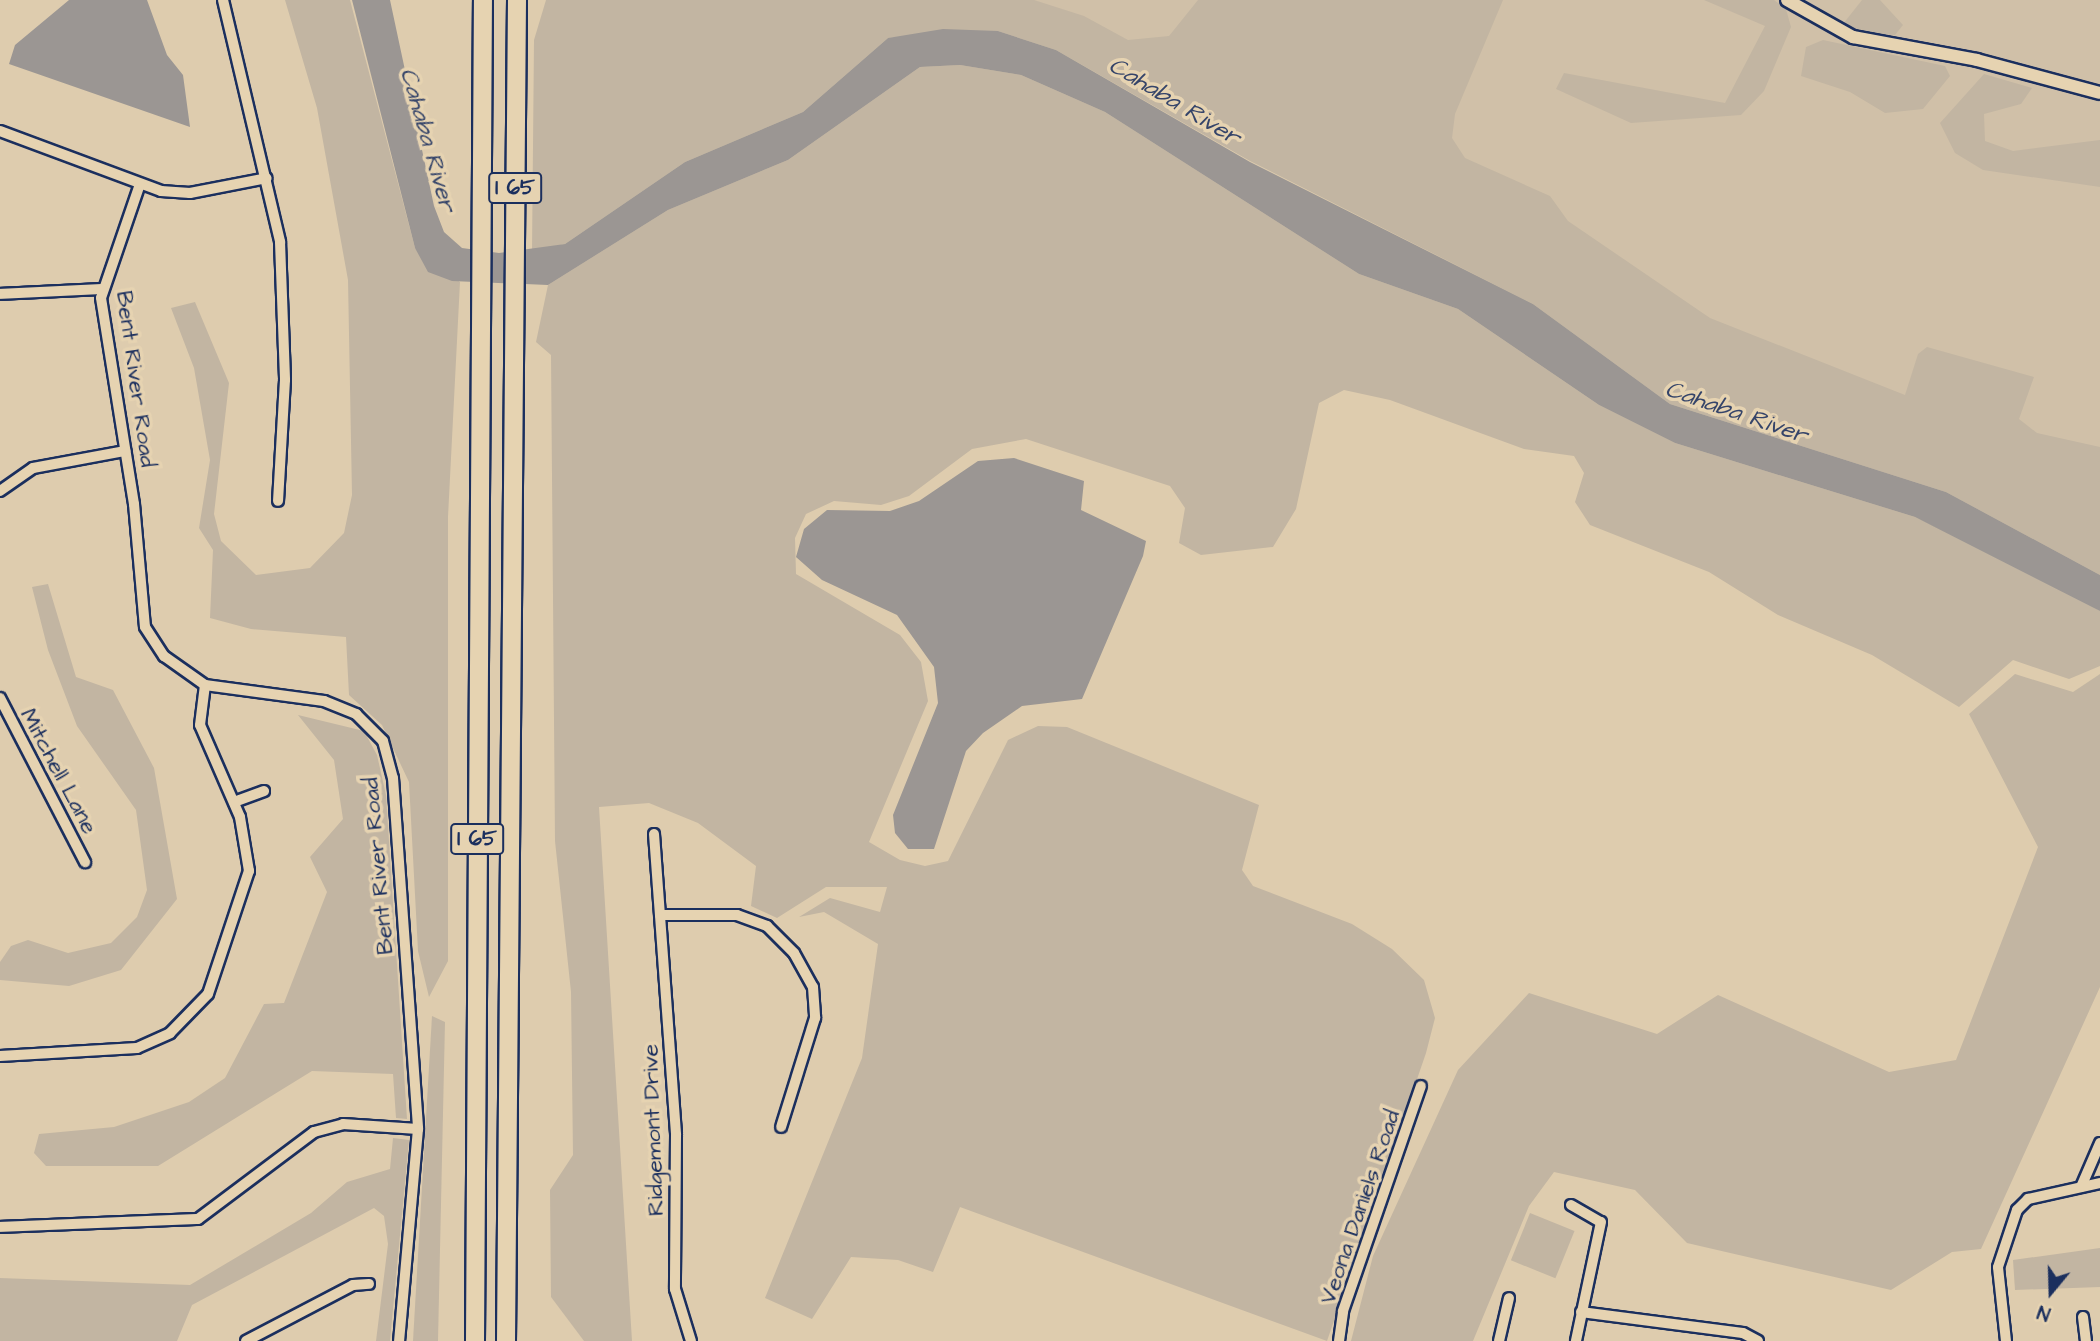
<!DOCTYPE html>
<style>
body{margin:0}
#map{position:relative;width:2100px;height:1341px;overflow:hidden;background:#deccae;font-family:"Architects Daughter",sans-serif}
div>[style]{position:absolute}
.built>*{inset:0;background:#d0c0a8}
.green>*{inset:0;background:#c2b5a2;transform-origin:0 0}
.water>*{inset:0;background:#9b9693}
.roads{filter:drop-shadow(2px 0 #1b2f5e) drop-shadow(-2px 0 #1b2f5e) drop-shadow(0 2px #1b2f5e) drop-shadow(0 -2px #1b2f5e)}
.minor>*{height:10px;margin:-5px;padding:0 5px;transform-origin:5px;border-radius:5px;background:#e6d3b1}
.tertiary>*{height:12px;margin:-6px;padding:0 6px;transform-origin:6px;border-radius:6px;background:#e6d3b1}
.motorway>*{height:18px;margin:-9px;padding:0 9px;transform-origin:9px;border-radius:9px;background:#e6d3b1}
span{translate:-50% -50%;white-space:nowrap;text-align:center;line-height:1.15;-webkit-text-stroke:7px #e6d3b1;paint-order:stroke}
.shield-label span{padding:2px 5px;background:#e6d3b1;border:2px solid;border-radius:5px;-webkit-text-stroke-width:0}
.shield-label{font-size:21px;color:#1b2f5e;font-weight:700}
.street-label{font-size:23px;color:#1b2f5e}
.water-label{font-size:24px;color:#354469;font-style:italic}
.north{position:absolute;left:2016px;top:1257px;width:70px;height:70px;-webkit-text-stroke:5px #e6d3b1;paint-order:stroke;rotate:199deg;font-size:19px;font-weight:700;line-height:28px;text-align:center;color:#1b2f5e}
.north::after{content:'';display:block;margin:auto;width:24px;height:32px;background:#1b2f5e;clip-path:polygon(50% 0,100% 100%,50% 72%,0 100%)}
</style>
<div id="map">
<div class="built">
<div style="clip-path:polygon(963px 0,2100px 0,2100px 539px)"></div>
</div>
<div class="green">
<div style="clip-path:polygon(285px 0,350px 0,415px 248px,460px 282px,448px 517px,448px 961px,429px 997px,418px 951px,409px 782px,382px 725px,349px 695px,346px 637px,251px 629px,210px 618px,213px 550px,199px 528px,210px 460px,194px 368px,171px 308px,195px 302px,229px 383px,214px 514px,221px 541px,256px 575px,310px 568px,344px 533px,352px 495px,348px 280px,317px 108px)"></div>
<div style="clip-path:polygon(546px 0,1034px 0,1084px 16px,1128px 40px,1169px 36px,1198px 0,1503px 0,1455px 114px,1452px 138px,1465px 158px,1550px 196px,1568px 221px,1710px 318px,1905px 395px,1918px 354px,1927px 347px,2034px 377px,2019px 419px,2037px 433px,2100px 447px,2100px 575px,1946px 492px,1670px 404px,1533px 304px,1250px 161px,1056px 50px,998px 31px,888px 38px,803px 112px,685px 162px,565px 244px,532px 251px,534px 40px)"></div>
<div style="clip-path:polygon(1704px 0,1774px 0,1786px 9px,1791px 27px,1764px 91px,1741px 115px,1631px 123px,1556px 89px,1564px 73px,1725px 103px,1765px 26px)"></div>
<div style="clip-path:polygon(1862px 0,1880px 0,1903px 25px,1895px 35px,1860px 33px,1843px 24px)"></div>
<div style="clip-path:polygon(1823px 40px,1945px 66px,1950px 76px,1923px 109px,1885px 113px,1850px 92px,1801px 76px,1806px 47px)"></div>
<div style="clip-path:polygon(960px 65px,1021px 75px,1105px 112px,1359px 274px,1458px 309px,1599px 405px,1675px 443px,1915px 517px,2067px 590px,2100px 611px,2100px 666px,2069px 679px,2013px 660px,1959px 707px,1872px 655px,1778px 615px,1709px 572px,1590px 525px,1575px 502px,1584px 473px,1574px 456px,1524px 449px,1390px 400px,1344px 390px,1319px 403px,1296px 509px,1273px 547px,1201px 555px,1179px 543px,1185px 508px,1170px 486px,1026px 439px,972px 449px,909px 496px,881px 505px,834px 501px,806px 514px,795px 538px,796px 574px,900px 635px,921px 662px,928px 701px,869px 842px,900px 860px,925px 866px,948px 861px,1008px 740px,1038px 726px,1067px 727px,1259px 805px,1242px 870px,1253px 886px,1352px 924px,1392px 949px,1424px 980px,1435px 1018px,1426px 1053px,1327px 1341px,960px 1207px,933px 1272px,898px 1260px,851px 1257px,812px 1319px,765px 1298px,862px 1058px,878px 944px,824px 912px,799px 917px,830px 898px,880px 912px,887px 887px,826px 887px,777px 918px,751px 906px,756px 866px,698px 823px,649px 803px,599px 807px,632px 1341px,584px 1341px,551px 1297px,550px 1190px,573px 1155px,571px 992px,555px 841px,551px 355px,536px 342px,548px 285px,668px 210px,788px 160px,920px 67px)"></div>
<div style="clip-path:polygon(1984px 74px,2032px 88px,2021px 104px,1984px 114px,1985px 141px,2013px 151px,2100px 140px,2100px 187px,1983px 170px,1955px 153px,1940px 123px)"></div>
<div style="clip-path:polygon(48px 584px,76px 677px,113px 690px,154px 768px,177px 899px,121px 970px,69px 986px,0 980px,0 962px,11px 946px,28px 940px,68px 953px,111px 943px,137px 917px,147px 890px,136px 810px,77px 726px,48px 650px,32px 587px)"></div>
<div style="clip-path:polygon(2015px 674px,2073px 692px,2100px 674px,2100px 987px,1981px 1249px,1952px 1252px,1891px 1290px,1687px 1243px,1635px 1190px,1554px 1172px,1529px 1206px,1473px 1341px,1351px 1341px,1373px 1256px,1458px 1070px,1529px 993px,1657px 1034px,1718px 995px,1889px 1072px,1956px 1060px,2038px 847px,1969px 714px)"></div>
<div style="clip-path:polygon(298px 715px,364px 731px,377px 755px,386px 795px,407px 1119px,396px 1118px,393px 1074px,312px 1071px,158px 1166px,46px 1166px,34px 1153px,39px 1134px,114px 1127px,189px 1102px,225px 1078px,264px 1004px,284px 1003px,327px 892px,310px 857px,343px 819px,334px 760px)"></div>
<div style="clip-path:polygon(432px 1016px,445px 1022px,438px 1341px,413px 1341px)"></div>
<div style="clip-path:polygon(393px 1138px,409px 1140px,390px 1341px,376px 1341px,388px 1244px,384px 1216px,374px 1208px,192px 1305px,177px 1341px,0 1341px,0 1278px,190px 1285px,311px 1213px,347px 1182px,390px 1169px)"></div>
<div style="left:1530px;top:1213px;width:48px;height:51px;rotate:22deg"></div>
<div style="clip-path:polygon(2100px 1248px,2100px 1287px,2015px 1290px,2013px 1260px)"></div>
</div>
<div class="water">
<div style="clip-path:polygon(69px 0,147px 0,167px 55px,183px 75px,190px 127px,9px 64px,15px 45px)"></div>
<div style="clip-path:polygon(352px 0,390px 0,434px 206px,444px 232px,462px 248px,499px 253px,565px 244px,685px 162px,803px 112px,888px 38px,943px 29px,998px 31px,1056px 50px,1250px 162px,1533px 304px,1670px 404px,1946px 492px,2100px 575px,2100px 611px,1915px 517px,1675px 443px,1599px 405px,1458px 309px,1359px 274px,1105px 112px,1021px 75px,960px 65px,920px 67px,788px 160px,668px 210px,548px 285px,452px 281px,428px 272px,415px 248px)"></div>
<div style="clip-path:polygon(1014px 458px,1084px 481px,1081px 510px,1146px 541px,1143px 556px,1082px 699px,1022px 706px,983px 733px,966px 751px,934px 849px,908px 849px,895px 833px,893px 815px,938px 703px,934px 667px,897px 615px,822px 580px,796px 557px,804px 529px,827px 510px,890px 511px,919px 501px,978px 461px)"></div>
</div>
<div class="roads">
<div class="minor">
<div style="left:223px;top:0;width:249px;rotate:76.7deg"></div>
<div style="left:280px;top:242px;width:138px;rotate:87.9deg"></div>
<div style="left:285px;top:380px;width:121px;rotate:93.3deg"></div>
<div style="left:0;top:131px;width:172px;rotate:20.4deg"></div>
<div style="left:161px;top:191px;width:29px;rotate:4deg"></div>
<div style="left:190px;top:193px;width:78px;rotate:-11deg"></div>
<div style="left:140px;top:184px;width:120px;rotate:108.9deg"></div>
<div style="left:101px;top:298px;width:209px;rotate:80.9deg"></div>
<div style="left:134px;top:504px;width:123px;rotate:84.9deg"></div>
<div style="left:145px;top:627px;width:35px;rotate:57deg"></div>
<div style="left:164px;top:656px;width:50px;rotate:35.3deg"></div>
<div style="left:205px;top:685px;width:120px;rotate:7.7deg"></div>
<div style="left:324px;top:701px;width:35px;rotate:22deg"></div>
<div style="left:356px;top:714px;width:38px;rotate:45deg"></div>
<div style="left:383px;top:741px;width:38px;rotate:75deg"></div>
<div style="left:393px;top:778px;width:352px;rotate:85.9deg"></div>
<div style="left:418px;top:1129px;width:213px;rotate:95.1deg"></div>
<div style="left:0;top:294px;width:102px;rotate:-2.8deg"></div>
<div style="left:0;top:491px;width:40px;rotate:-34.9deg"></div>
<div style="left:33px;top:468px;width:94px;rotate:-10.5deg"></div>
<div style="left:0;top:698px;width:185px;rotate:62.6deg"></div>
<div style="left:234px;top:802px;width:32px;rotate:-20deg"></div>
<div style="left:654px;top:834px;width:302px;rotate:85.8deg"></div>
<div style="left:676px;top:1135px;width:154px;rotate:90.4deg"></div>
<div style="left:675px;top:1289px;width:54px;rotate:72.9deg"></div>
<div style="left:660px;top:915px;width:77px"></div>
<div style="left:737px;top:915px;width:32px;rotate:20deg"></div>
<div style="left:767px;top:926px;width:38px;rotate:45deg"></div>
<div style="left:794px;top:953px;width:39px;rotate:61deg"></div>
<div style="left:813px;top:987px;width:31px;rotate:86deg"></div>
<div style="left:815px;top:1018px;width:114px;rotate:107.3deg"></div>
<div style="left:0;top:1056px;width:137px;rotate:-3.3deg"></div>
<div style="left:137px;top:1048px;width:36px;rotate:-24deg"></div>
<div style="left:170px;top:1033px;width:54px;rotate:-45.7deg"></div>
<div style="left:208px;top:994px;width:130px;rotate:-71.6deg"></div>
<div style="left:249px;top:871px;width:55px;rotate:-99.5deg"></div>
<div style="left:240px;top:817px;width:100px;rotate:-113.5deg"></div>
<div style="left:200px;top:725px;width:40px;rotate:-82.9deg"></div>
<div style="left:2081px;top:1187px;width:48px;rotate:-66.6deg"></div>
<div style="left:1571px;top:1205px;width:34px;rotate:30deg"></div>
<div style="left:1601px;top:1222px;width:122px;rotate:101.9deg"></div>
<div style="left:0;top:1227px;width:198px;rotate:-2.3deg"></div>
<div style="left:198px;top:1219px;width:145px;rotate:-36.9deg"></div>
<div style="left:314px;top:1132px;width:30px;rotate:-15deg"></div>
<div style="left:343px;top:1124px;width:75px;rotate:3.8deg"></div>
<div style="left:1581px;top:1312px;width:163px;rotate:7.4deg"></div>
<div style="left:1743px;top:1333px;width:17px;rotate:28deg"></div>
<div style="left:2083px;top:1317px;width:24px;rotate:83deg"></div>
<div style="left:246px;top:1341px;width:121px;rotate:-27.6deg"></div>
<div style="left:353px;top:1285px;width:16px;rotate:-4deg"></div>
<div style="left:1339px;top:1341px;width:30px;rotate:-82deg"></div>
<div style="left:1343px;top:1311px;width:238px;rotate:-70.9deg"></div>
<div style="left:1499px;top:1341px;width:44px;rotate:-76.9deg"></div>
<div style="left:2006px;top:1341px;width:74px;rotate:-96.2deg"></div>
<div style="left:1998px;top:1267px;width:60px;rotate:-71.6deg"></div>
<div style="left:2017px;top:1210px;width:16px;rotate:-45deg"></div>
<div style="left:2028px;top:1199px;width:74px;rotate:-12.5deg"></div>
</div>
<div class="tertiary">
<div style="left:1787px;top:0;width:76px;rotate:29.3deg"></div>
<div style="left:1853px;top:37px;width:126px;rotate:10.5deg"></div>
<div style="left:1977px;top:60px;width:127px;rotate:15deg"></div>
</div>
<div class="motorway">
<div style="left:475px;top:1341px;width:1341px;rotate:-89.66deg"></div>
<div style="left:506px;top:1341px;width:1341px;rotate:-89.53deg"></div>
</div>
</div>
<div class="shield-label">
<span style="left:515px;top:188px">I 65</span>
<span style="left:477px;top:839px">I 65</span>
</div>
<div class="street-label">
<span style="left:136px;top:379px;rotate:82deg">Bent River Road</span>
<span style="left:59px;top:771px;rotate:62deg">Mitchell Lane</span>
<span style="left:378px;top:866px;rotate:-95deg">Bent River Road</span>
<span style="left:653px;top:1130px;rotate:-92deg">Ridgemont Drive</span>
<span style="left:1360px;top:1207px;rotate:-71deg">Veona Daniels Road</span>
</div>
<div class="water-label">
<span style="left:1174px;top:102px;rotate:31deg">Cahaba River</span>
<span style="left:427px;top:140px;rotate:74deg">Cahaba River</span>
<span style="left:1736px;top:413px;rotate:19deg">Cahaba River</span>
</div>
<div class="north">N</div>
</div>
